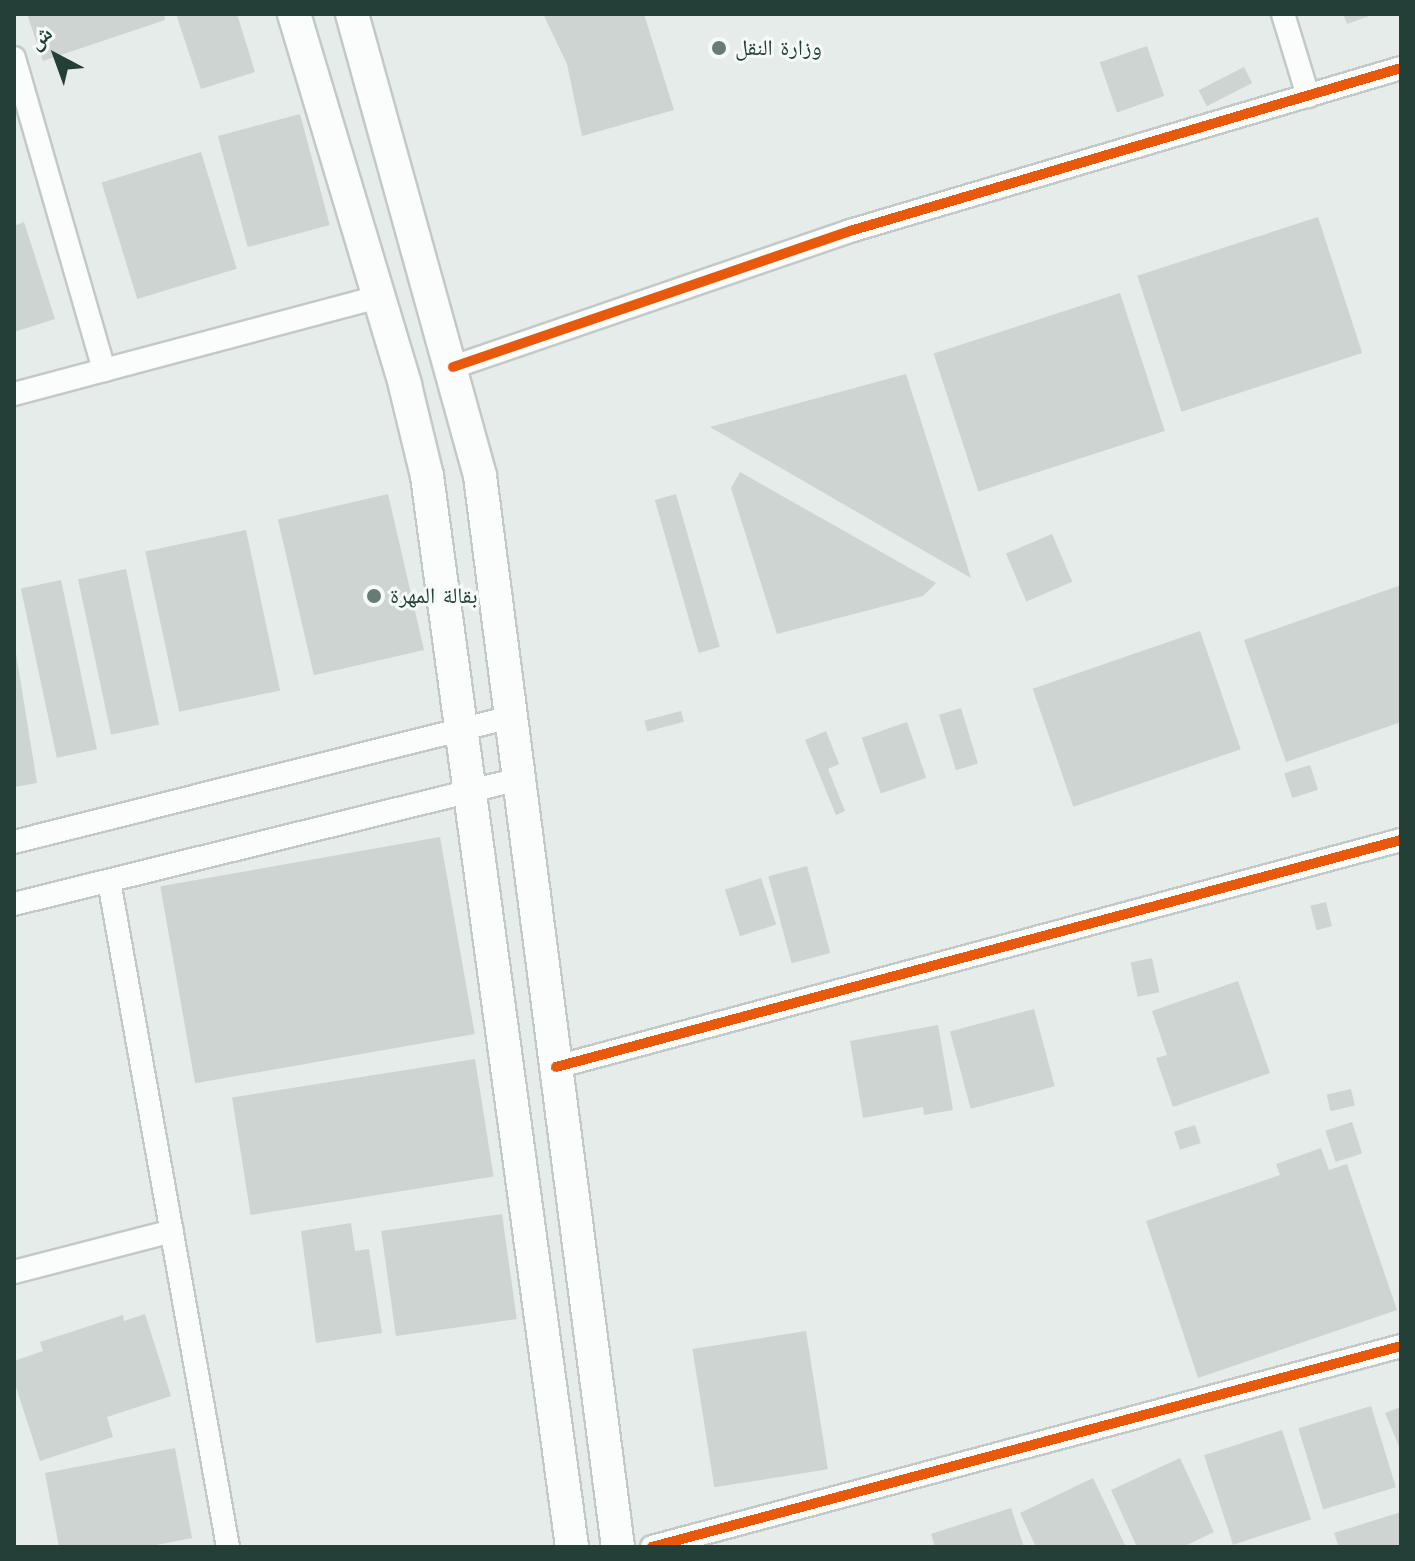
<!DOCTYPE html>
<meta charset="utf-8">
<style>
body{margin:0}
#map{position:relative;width:1415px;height:1561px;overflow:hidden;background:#e6ece9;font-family:"Work Sans","Noto Naskh Arabic",sans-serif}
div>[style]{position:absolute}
.building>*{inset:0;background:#ced4d2;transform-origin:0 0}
.roads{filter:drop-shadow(2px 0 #c3c9c6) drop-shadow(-2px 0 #c3c9c6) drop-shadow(0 2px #c3c9c6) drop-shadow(0 -2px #c3c9c6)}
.street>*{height:22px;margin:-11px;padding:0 11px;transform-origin:11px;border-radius:11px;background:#fbfcfc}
.secondary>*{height:32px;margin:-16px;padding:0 16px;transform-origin:16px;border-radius:16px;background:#fbfcfc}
.cycleway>*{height:10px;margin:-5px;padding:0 5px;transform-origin:5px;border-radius:5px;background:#e8590c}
.dots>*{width:22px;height:22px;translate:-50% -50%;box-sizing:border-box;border:4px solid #f5faf7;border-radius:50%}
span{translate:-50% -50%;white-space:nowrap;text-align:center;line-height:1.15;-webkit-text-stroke:6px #f5faf7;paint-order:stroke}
.poi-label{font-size:22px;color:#234038}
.left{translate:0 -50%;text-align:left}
.frame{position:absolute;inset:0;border:16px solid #234038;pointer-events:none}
.north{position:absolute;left:16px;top:16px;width:80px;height:80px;-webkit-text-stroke:6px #f5faf7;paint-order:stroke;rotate:319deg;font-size:22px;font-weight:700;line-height:32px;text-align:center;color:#234038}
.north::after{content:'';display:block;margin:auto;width:28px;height:36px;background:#234038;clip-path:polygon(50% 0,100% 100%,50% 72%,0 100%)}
</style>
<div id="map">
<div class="building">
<div style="clip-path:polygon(27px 14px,164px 14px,165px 20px,43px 61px)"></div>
<div style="clip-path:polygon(176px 14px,237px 14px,255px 72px,201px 89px)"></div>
<div style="clip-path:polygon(543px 14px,644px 14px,674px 110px,582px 136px,567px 64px)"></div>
<div style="clip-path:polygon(1343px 14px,1375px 14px,1347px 24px)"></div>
<div style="left:1147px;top:46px;width:53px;height:50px;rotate:71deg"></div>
<div style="left:1244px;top:67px;width:18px;height:51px;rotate:63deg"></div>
<div style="left:300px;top:114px;width:115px;height:85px;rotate:75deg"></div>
<div style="left:201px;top:152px;width:122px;height:104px;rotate:73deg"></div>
<div style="left:1318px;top:217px;width:143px;height:190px;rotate:72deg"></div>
<div style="clip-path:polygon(24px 222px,55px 319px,14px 332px,14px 226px)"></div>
<div style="left:1120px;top:293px;width:145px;height:196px;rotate:72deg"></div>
<div style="clip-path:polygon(906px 374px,971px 578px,710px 427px)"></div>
<div style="clip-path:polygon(740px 472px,936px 583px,923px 596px,777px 634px,731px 488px)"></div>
<div style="left:388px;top:494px;width:160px;height:113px;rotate:77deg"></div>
<div style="left:676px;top:494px;width:159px;height:22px;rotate:74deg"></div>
<div style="left:246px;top:530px;width:164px;height:103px;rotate:78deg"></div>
<div style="left:1052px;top:534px;width:52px;height:50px;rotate:67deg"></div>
<div style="left:126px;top:569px;width:159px;height:49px;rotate:78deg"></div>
<div style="left:61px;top:580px;width:173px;height:41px;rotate:78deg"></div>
<div style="clip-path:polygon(1401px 585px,1401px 722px,1286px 762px,1244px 640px)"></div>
<div style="left:1200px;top:631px;width:125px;height:177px;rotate:71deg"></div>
<div style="clip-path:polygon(14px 641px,37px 783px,14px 787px)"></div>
<div style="left:961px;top:708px;width:58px;height:23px;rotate:73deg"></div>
<div style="left:681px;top:711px;width:11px;height:38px;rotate:75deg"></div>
<div style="left:907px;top:722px;width:59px;height:48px;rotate:71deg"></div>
<div style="clip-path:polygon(826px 731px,839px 764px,828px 769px,845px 811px,836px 815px,805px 740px)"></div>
<div style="left:1310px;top:765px;width:26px;height:27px;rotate:72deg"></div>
<div style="left:440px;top:837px;width:200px;height:284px;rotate:80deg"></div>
<div style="left:807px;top:866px;width:90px;height:40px;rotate:75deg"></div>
<div style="left:761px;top:878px;width:49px;height:38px;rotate:72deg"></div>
<div style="left:1326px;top:902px;width:25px;height:16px;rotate:76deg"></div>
<div style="left:1152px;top:958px;width:35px;height:22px;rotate:78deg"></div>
<div style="clip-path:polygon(1238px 981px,1270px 1073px,1173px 1107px,1156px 1058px,1167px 1055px,1152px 1011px)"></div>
<div style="left:1034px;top:1009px;width:80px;height:87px;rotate:75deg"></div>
<div style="clip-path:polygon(938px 1025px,953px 1110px,924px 1115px,923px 1107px,863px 1118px,850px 1041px)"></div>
<div style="left:475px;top:1059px;width:119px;height:246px;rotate:81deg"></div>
<div style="left:1351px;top:1089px;width:17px;height:25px;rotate:77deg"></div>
<div style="left:1352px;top:1122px;width:33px;height:28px;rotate:72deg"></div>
<div style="left:1195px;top:1125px;width:19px;height:22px;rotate:72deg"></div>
<div style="clip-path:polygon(1321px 1148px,1329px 1170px,1347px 1164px,1397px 1310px,1198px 1378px,1146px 1221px,1280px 1175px,1276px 1164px)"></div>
<div style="left:502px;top:1214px;width:106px;height:122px;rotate:82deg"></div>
<div style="clip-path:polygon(351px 1223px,355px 1251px,369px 1249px,382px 1333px,316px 1343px,301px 1231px)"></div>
<div style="clip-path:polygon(145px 1314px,171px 1396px,107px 1417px,113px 1437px,40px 1461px,14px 1381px,14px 1361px,43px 1351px,40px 1342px,123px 1315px,124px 1321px)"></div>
<div style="left:806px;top:1331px;width:140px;height:115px;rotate:81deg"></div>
<div style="left:1371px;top:1406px;width:85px;height:76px;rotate:73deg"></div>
<div style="clip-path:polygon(1401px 1407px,1401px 1451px,1385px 1413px)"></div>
<div style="left:1282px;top:1430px;width:94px;height:82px;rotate:72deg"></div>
<div style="clip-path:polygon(175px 1448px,192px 1538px,146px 1547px,59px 1547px,45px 1473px)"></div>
<div style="clip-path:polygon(1180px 1458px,1214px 1532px,1183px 1547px,1137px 1547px,1111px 1490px)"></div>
<div style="clip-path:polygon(1093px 1478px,1126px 1547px,1036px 1547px,1020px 1513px)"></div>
<div style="clip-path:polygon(1011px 1508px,1024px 1547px,935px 1547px,931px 1534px)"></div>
<div style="clip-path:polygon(1401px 1512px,1401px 1547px,1339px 1547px,1334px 1533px)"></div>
</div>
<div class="roads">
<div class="street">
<div style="left:1283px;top:14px;width:86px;rotate:73deg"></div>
<div style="left:14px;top:58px;width:325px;rotate:73.9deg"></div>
<div style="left:453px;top:367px;width:420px;rotate:-18.9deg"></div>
<div style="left:850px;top:231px;width:575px;rotate:-16.48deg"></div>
<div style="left:14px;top:394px;width:378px;rotate:-14.9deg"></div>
<div style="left:14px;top:842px;width:512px;rotate:-14.12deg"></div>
<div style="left:109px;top:881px;width:677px;rotate:79.87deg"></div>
<div style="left:14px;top:904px;width:520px;rotate:-13.9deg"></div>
<div style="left:556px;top:1067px;width:875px;rotate:-15.04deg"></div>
<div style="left:14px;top:1272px;width:163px;rotate:-14.5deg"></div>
<div style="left:652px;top:1547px;width:776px;rotate:-15.02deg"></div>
</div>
<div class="secondary">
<div style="left:294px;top:14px;width:387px;rotate:73.3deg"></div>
<div style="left:405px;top:385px;width:94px;rotate:76.4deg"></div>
<div style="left:427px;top:476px;width:1081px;rotate:82.29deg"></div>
<div style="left:352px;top:14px;width:479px;rotate:74.5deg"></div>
<div style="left:480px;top:476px;width:1080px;rotate:82.66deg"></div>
</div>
</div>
<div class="cycleway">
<div style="left:453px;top:367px;width:420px;rotate:-18.9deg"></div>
<div style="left:850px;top:231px;width:575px;rotate:-16.48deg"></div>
<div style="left:556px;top:1067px;width:875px;rotate:-15.04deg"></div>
<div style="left:652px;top:1547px;width:776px;rotate:-15.02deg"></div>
</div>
<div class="dots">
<div style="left:719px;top:48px;background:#677c76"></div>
<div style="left:374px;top:596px;background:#677c76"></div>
</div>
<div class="poi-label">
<span class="left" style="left:735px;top:48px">وزارة النقل</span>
<span class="left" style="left:390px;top:596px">بقالة المهرة</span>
</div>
<div class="frame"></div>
<div class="north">ش</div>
</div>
